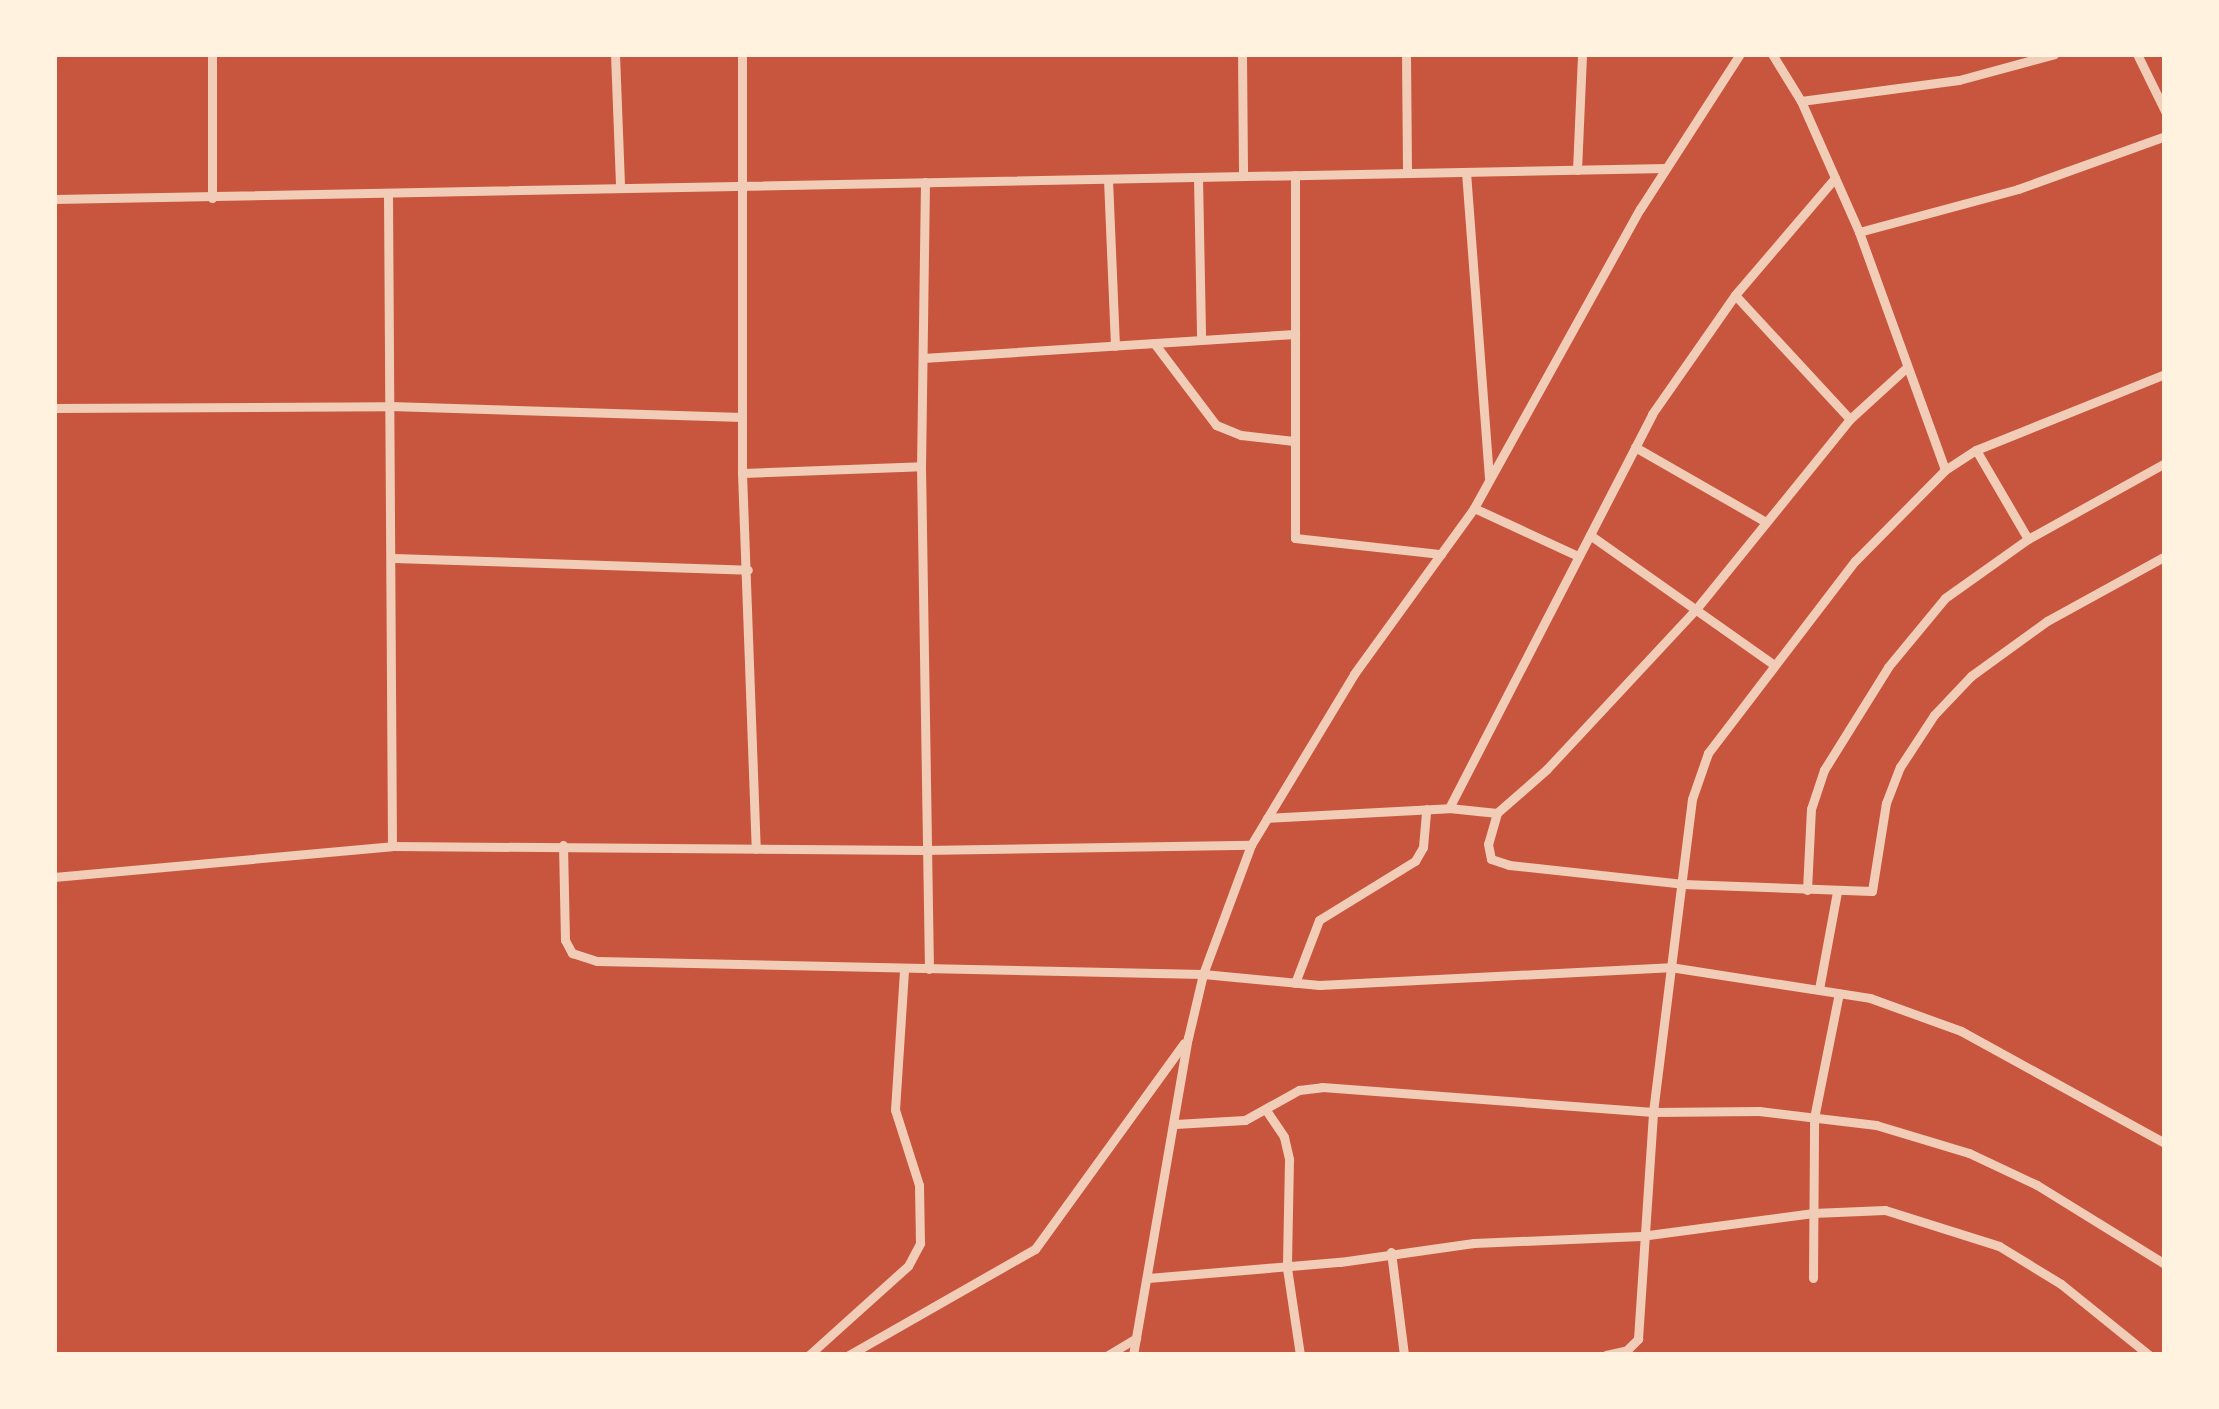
<!DOCTYPE html>
<style>
body{margin:0}
#map{position:relative;width:2219px;height:1409px;overflow:hidden;background:#c8553d;font-family:"Sofia Sans Condensed",sans-serif}
div>[style]{position:absolute}
.minor>*{height:9px;margin:-4.5px;padding:0 4.5px;transform-origin:4.5px;border-radius:4.5px;background:#f1ccb7}
span{translate:-50% -50%;white-space:nowrap;text-align:center;line-height:1.15;-webkit-text-stroke:10px #fff3e0;paint-order:stroke}
.frame{position:absolute;inset:0;border:57px solid #fff3e0;pointer-events:none}
</style>
<div id="map">
<div class="minor">
<div style="left:212px;top:54px;width:144px;rotate:90deg"></div>
<div style="left:615px;top:54px;width:132px;rotate:87.8deg"></div>
<div style="left:742px;top:54px;width:419px;rotate:90deg"></div>
<div style="left:742px;top:473px;width:376px;rotate:87.9deg"></div>
<div style="left:1242px;top:54px;width:121px;rotate:89.5deg"></div>
<div style="left:1406px;top:54px;width:119px;rotate:89.5deg"></div>
<div style="left:1772px;top:54px;width:55px;rotate:58.3deg"></div>
<div style="left:1801px;top:101px;width:143px;rotate:66.1deg"></div>
<div style="left:1859px;top:232px;width:253px;rotate:70.1deg"></div>
<div style="left:2137px;top:54px;width:64px;rotate:63.8deg"></div>
<div style="left:1801px;top:101px;width:159px;rotate:-7.6deg"></div>
<div style="left:1959px;top:80px;width:99px;rotate:-15.2deg"></div>
<div style="left:1577px;top:170px;width:116px;rotate:-87.5deg"></div>
<div style="left:1466px;top:172px;width:306px;rotate:85.7deg"></div>
<div style="left:1295px;top:175px;width:363px;rotate:90deg"></div>
<div style="left:1295px;top:538px;width:147px;rotate:6.3deg"></div>
<div style="left:1198px;top:177px;width:163px;rotate:88.9deg"></div>
<div style="left:1108px;top:179px;width:167px;rotate:87.6deg"></div>
<div style="left:925px;top:182px;width:284px;rotate:90.8deg"></div>
<div style="left:921px;top:466px;width:503px;rotate:89.09deg"></div>
<div style="left:388px;top:193px;width:653px;rotate:89.65deg"></div>
<div style="left:54px;top:199px;width:1612px;rotate:-1.1deg"></div>
<div style="left:1859px;top:232px;width:165px;rotate:-15.1deg"></div>
<div style="left:2018px;top:189px;width:156px;rotate:-19.8deg"></div>
<div style="left:1735px;top:295px;width:169px;rotate:47.2deg"></div>
<div style="left:1154px;top:343px;width:103px;rotate:52.9deg"></div>
<div style="left:1216px;top:425px;width:27px;rotate:22deg"></div>
<div style="left:1241px;top:435px;width:53px;rotate:6.5deg"></div>
<div style="left:923px;top:358px;width:373px;rotate:-3.7deg"></div>
<div style="left:1906px;top:368px;width:76px;rotate:137.7deg"></div>
<div style="left:1850px;top:419px;width:243px;rotate:129deg"></div>
<div style="left:1697px;top:608px;width:220px;rotate:133deg"></div>
<div style="left:1547px;top:769px;width:67px;rotate:138.7deg"></div>
<div style="left:1497px;top:813px;width:32px;rotate:106deg"></div>
<div style="left:1488px;top:844px;width:15px;rotate:79deg"></div>
<div style="left:1491px;top:859px;width:19px;rotate:18deg"></div>
<div style="left:1509px;top:865px;width:175px;rotate:6.2deg"></div>
<div style="left:1683px;top:884px;width:189px;rotate:2.1deg"></div>
<div style="left:1872px;top:891px;width:89px;rotate:-81deg"></div>
<div style="left:1886px;top:803px;width:39px;rotate:-69deg"></div>
<div style="left:1900px;top:767px;width:62px;rotate:-56.8deg"></div>
<div style="left:1934px;top:715px;width:54px;rotate:-46.5deg"></div>
<div style="left:1971px;top:676px;width:94px;rotate:-35.9deg"></div>
<div style="left:2047px;top:621px;width:135px;rotate:-28.8deg"></div>
<div style="left:54px;top:408px;width:336px;rotate:-0.3deg"></div>
<div style="left:390px;top:406px;width:352px;rotate:1.8deg"></div>
<div style="left:1635px;top:447px;width:149px;rotate:29.8deg"></div>
<div style="left:1976px;top:450px;width:103px;rotate:59.7deg"></div>
<div style="left:742px;top:473px;width:179px;rotate:-2.2deg"></div>
<div style="left:1474px;top:508px;width:115px;rotate:24.8deg"></div>
<div style="left:1590px;top:535px;width:224px;rotate:35.2deg"></div>
<div style="left:394px;top:558px;width:354px;rotate:1.9deg"></div>
<div style="left:1449px;top:808px;width:443px;rotate:-62.7deg"></div>
<div style="left:1652px;top:414px;width:145px;rotate:-55.1deg"></div>
<div style="left:1735px;top:295px;width:154px;rotate:-49.5deg"></div>
<div style="left:1267px;top:818px;width:182px;rotate:-3.1deg"></div>
<div style="left:1449px;top:808px;width:48px;rotate:5.9deg"></div>
<div style="left:563px;top:845px;width:95px;rotate:88.8deg"></div>
<div style="left:565px;top:940px;width:15px;rotate:62deg"></div>
<div style="left:572px;top:953px;width:26px;rotate:18deg"></div>
<div style="left:597px;top:961px;width:606px;rotate:1.23deg"></div>
<div style="left:1203px;top:974px;width:117px;rotate:5.4deg"></div>
<div style="left:1319px;top:985px;width:351px;rotate:-2.9deg"></div>
<div style="left:1670px;top:967px;width:202px;rotate:8.8deg"></div>
<div style="left:1870px;top:998px;width:97px;rotate:19.9deg"></div>
<div style="left:1961px;top:1031px;width:233px;rotate:28.8deg"></div>
<div style="left:54px;top:877px;width:339px;rotate:-5.2deg"></div>
<div style="left:392px;top:846px;width:532px;rotate:0.43deg"></div>
<div style="left:924px;top:850px;width:327px;rotate:-0.9deg"></div>
<div style="left:1807px;top:890px;width:81px;rotate:-87.2deg"></div>
<div style="left:1811px;top:809px;width:41px;rotate:-71.6deg"></div>
<div style="left:1824px;top:770px;width:121px;rotate:-58.1deg"></div>
<div style="left:1888px;top:667px;width:89px;rotate:-50.4deg"></div>
<div style="left:1945px;top:598px;width:102px;rotate:-35.4deg"></div>
<div style="left:2028px;top:539px;width:157px;rotate:-29deg"></div>
<div style="left:1295px;top:983px;width:67px;rotate:-69.1deg"></div>
<div style="left:1319px;top:920px;width:113px;rotate:-31.6deg"></div>
<div style="left:1415px;top:861px;width:16px;rotate:-60deg"></div>
<div style="left:1423px;top:847px;width:38px;rotate:-85deg"></div>
<div style="left:1819px;top:989px;width:99px;rotate:-79.5deg"></div>
<div style="left:1266px;top:1110px;width:32px;rotate:56deg"></div>
<div style="left:1284px;top:1137px;width:23px;rotate:77deg"></div>
<div style="left:1289px;top:1159px;width:109px;rotate:91.1deg"></div>
<div style="left:1287px;top:1268px;width:88px;rotate:81.5deg"></div>
<div style="left:1175px;top:1124px;width:70px;rotate:-3.3deg"></div>
<div style="left:1245px;top:1120px;width:62px;rotate:-29.1deg"></div>
<div style="left:1299px;top:1090px;width:23px;rotate:-7deg"></div>
<div style="left:1322px;top:1087px;width:332px;rotate:4.3deg"></div>
<div style="left:1653px;top:1112px;width:106px;rotate:-0.5deg"></div>
<div style="left:1759px;top:1111px;width:118px;rotate:6.8deg"></div>
<div style="left:1876px;top:1125px;width:97px;rotate:16.8deg"></div>
<div style="left:1969px;top:1153px;width:75px;rotate:25.2deg"></div>
<div style="left:2037px;top:1185px;width:150px;rotate:31.7deg"></div>
<div style="left:1391px;top:1252px;width:104px;rotate:82.8deg"></div>
<div style="left:1148px;top:1278px;width:193px;rotate:-4.8deg"></div>
<div style="left:1340px;top:1262px;width:135px;rotate:-8.1deg"></div>
<div style="left:1474px;top:1243px;width:167px;rotate:-2.4deg"></div>
<div style="left:1641px;top:1236px;width:174px;rotate:-7.6deg"></div>
<div style="left:1813px;top:1213px;width:72px;rotate:-2.4deg"></div>
<div style="left:1885px;top:1210px;width:120px;rotate:17.5deg"></div>
<div style="left:1999px;top:1246px;width:73px;rotate:31.5deg"></div>
<div style="left:2061px;top:1284px;width:113px;rotate:38.9deg"></div>
<div style="left:1813px;top:1278px;width:160px;rotate:-89.6deg"></div>
<div style="left:1814px;top:1118px;width:127px;rotate:-78.7deg"></div>
<div style="left:809px;top:1355px;width:133px;rotate:-42deg"></div>
<div style="left:908px;top:1266px;width:26px;rotate:-62deg"></div>
<div style="left:920px;top:1243px;width:58px;rotate:-91deg"></div>
<div style="left:919px;top:1185px;width:79px;rotate:-107.7deg"></div>
<div style="left:895px;top:1110px;width:140px;rotate:-86.3deg"></div>
<div style="left:849px;top:1355px;width:214px;rotate:-29.7deg"></div>
<div style="left:1035px;top:1249px;width:254px;rotate:-54.1deg"></div>
<div style="left:1108px;top:1355px;width:33px;rotate:-31deg"></div>
<div style="left:1133px;top:1355px;width:322px;rotate:-80.2deg"></div>
<div style="left:1188px;top:1038px;width:66px;rotate:-76.8deg"></div>
<div style="left:1203px;top:974px;width:138px;rotate:-69.6deg"></div>
<div style="left:1251px;top:845px;width:200px;rotate:-58.9deg"></div>
<div style="left:1354px;top:674px;width:205px;rotate:-54.1deg"></div>
<div style="left:1474px;top:508px;width:342px;rotate:-61deg"></div>
<div style="left:1640px;top:209px;width:184px;rotate:-57.2deg"></div>
<div style="left:1606px;top:1355px;width:22px;rotate:-13deg"></div>
<div style="left:1627px;top:1350px;width:16px;rotate:-45deg"></div>
<div style="left:1638px;top:1339px;width:227px;rotate:-86.2deg"></div>
<div style="left:1653px;top:1112px;width:315px;rotate:-82.9deg"></div>
<div style="left:1692px;top:799px;width:49px;rotate:-70.8deg"></div>
<div style="left:1708px;top:753px;width:242px;rotate:-52.6deg"></div>
<div style="left:1855px;top:561px;width:128px;rotate:-45.3deg"></div>
<div style="left:1945px;top:470px;width:37px;rotate:-33deg"></div>
<div style="left:1976px;top:450px;width:204px;rotate:-21.9deg"></div>
</div>
<div class="frame"></div>
</div>
